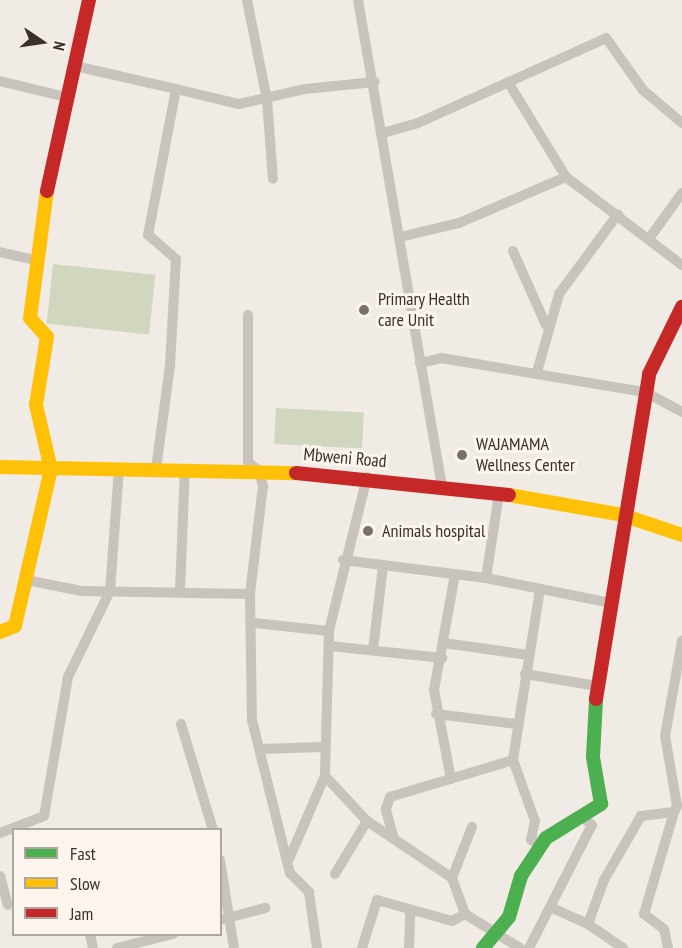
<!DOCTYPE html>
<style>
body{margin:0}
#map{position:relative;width:682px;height:948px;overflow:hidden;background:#f0ebe5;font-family:"PT Sans Narrow",sans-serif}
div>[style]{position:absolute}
.green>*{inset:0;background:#d1d6bf;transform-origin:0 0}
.street>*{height:10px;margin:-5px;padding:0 5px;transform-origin:5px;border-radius:5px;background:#c9c3be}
.fast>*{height:14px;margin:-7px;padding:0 7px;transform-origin:7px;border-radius:7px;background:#4caf50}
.slow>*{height:14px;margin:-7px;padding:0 7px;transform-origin:7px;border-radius:7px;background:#ffc107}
.jam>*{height:14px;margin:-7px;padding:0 7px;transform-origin:7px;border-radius:7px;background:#c62828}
.dots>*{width:16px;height:16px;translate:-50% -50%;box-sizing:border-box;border:3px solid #fbf5ee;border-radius:50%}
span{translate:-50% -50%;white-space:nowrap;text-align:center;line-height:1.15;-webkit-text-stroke:6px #fbf5ee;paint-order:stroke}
.poi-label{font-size:18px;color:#3b302b}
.left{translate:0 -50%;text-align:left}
.street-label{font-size:18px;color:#3b302b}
.legend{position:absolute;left:12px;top:828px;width:210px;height:108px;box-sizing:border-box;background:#fbf5ee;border:2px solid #aea6a0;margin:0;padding:8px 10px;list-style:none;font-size:18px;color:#3b302b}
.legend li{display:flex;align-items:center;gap:12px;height:30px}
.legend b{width:30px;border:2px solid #aea6a0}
.north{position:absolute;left:12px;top:12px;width:60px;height:60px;-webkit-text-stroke:4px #fbf5ee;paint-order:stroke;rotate:103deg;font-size:16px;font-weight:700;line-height:24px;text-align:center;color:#3b302b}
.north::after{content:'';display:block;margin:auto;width:21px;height:27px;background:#3b302b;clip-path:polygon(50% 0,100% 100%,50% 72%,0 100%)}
</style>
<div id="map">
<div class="green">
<div style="left:53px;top:264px;width:103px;height:60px;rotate:6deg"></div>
<div style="left:276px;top:408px;width:88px;height:36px;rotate:3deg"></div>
</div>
<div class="street">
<div style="left:247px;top:0;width:102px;rotate:78.7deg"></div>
<div style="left:267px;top:100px;width:79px;rotate:85.7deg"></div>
<div style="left:358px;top:0;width:494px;rotate:80.2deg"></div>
<div style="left:75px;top:66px;width:104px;rotate:12.8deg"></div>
<div style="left:0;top:81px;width:68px;rotate:13.6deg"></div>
<div style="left:508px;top:82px;width:111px;rotate:58.6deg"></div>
<div style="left:566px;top:177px;width:146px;rotate:37.2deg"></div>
<div style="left:383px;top:133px;width:36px;rotate:-16deg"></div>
<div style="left:418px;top:123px;width:206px;rotate:-24.3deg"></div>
<div style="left:606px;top:38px;width:64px;rotate:54.6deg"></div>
<div style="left:643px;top:90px;width:51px;rotate:40.2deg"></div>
<div style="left:651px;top:236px;width:53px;rotate:-54.2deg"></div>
<div style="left:400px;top:237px;width:61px;rotate:-13.3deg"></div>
<div style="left:459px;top:223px;width:116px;rotate:-23.3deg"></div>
<div style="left:513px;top:251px;width:81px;rotate:66deg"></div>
<div style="left:0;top:252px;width:40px;rotate:13deg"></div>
<div style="left:248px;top:315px;width:147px;rotate:90deg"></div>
<div style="left:248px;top:462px;width:14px;rotate:39deg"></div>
<div style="left:259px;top:471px;width:16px;rotate:75deg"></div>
<div style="left:263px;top:486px;width:109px;rotate:96.9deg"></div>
<div style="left:250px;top:594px;width:126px;rotate:89.1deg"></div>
<div style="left:252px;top:720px;width:158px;rotate:76.1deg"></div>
<div style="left:290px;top:873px;width:27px;rotate:45deg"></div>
<div style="left:309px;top:892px;width:57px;rotate:81.9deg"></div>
<div style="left:420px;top:363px;width:22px;rotate:-13deg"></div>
<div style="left:441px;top:358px;width:207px;rotate:9.5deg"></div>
<div style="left:645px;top:392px;width:42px;rotate:28.4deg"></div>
<div style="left:537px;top:372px;width:81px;rotate:-74.2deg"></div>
<div style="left:559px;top:294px;width:99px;rotate:-53.6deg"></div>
<div style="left:156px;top:469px;width:105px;rotate:-82.3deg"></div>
<div style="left:170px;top:365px;width:106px;rotate:-86.8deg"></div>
<div style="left:176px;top:259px;width:37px;rotate:-139deg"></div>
<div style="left:148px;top:235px;width:149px;rotate:-79.1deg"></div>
<div style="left:176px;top:89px;width:65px;rotate:13.4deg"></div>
<div style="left:239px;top:104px;width:68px;rotate:-12.8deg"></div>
<div style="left:305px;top:89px;width:70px;rotate:-5.7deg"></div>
<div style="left:367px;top:477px;width:159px;rotate:103.9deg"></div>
<div style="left:329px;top:631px;width:145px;rotate:91.6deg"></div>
<div style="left:325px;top:776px;width:62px;rotate:47deg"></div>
<div style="left:367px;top:821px;width:102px;rotate:33.8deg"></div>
<div style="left:452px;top:878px;width:38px;rotate:70deg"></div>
<div style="left:465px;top:914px;width:65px;rotate:31.7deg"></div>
<div style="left:343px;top:560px;width:144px;rotate:7.2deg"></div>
<div style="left:486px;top:578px;width:127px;rotate:11.3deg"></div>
<div style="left:486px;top:578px;width:85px;rotate:-81.2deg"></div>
<div style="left:26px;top:580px;width:57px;rotate:11.1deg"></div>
<div style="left:82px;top:591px;width:168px;rotate:1deg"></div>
<div style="left:540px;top:589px;width:173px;rotate:99deg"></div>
<div style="left:513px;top:760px;width:65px;rotate:70.2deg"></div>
<div style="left:535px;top:821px;width:19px;rotate:102deg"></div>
<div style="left:531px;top:840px;width:12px;rotate:24deg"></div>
<div style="left:180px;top:591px;width:122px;rotate:-87.7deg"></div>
<div style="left:254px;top:623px;width:75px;rotate:6.1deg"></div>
<div style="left:444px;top:643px;width:85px;rotate:8.1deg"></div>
<div style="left:330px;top:646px;width:113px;rotate:6.1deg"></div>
<div style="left:373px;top:650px;width:85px;rotate:-83.2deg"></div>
<div style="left:525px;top:674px;width:73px;rotate:9.5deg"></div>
<div style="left:436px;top:714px;width:81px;rotate:7.1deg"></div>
<div style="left:181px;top:724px;width:111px;rotate:73.2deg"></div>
<div style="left:260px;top:749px;width:62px;rotate:-1.8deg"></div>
<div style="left:451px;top:779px;width:91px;rotate:-100.8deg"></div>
<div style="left:434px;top:690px;width:117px;rotate:-79.7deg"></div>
<div style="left:0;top:833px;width:47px;rotate:-21.1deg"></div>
<div style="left:44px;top:816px;width:141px;rotate:-80.2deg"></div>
<div style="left:68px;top:677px;width:96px;rotate:-64deg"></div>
<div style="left:110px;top:591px;width:122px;rotate:-85.8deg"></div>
<div style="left:393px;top:836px;width:28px;rotate:-105deg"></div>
<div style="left:386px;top:809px;width:13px;rotate:-72deg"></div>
<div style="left:390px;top:797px;width:128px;rotate:-16.7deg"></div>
<div style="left:289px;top:859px;width:90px;rotate:-66.6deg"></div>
<div style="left:220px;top:860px;width:89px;rotate:81deg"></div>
<div style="left:335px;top:874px;width:62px;rotate:-58.9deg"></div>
<div style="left:0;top:876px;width:30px;rotate:75deg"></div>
<div style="left:452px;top:878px;width:55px;rotate:-68.6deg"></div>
<div style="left:550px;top:907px;width:42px;rotate:24.1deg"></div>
<div style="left:220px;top:920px;width:47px;rotate:-14.9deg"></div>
<div style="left:90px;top:934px;width:14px;rotate:78deg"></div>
<div style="left:117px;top:948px;width:58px;rotate:-14deg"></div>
<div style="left:362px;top:948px;width:50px;rotate:-72.6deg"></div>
<div style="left:377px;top:900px;width:78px;rotate:15.6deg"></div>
<div style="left:452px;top:921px;width:15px;rotate:-28deg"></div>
<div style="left:409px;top:948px;width:36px;rotate:-88deg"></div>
<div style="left:529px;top:948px;width:138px;rotate:-62.9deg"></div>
<div style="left:592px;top:825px;width:14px;rotate:-141deg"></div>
<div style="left:623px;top:948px;width:42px;rotate:-145.6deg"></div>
<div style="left:588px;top:924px;width:47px;rotate:-70deg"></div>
<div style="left:604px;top:880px;width:74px;rotate:-60deg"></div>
<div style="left:641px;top:816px;width:33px;rotate:-7deg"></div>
<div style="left:674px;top:812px;width:7px;rotate:-63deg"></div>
<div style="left:677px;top:806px;width:71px;rotate:-99.7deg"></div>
<div style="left:665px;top:736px;width:97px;rotate:-79.9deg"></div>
<div style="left:668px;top:948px;width:19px;rotate:-102deg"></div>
<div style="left:664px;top:929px;width:25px;rotate:-143deg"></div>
<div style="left:644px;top:914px;width:106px;rotate:-73.6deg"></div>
</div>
<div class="fast">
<div style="left:483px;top:948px;width:40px;rotate:-50deg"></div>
<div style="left:509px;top:917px;width:43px;rotate:-73.7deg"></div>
<div style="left:521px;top:876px;width:45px;rotate:-56.7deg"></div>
<div style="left:546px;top:838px;width:65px;rotate:-31.7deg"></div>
<div style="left:601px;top:804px;width:48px;rotate:-99.7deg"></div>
<div style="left:593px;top:757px;width:58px;rotate:-87deg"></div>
</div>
<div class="slow">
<div style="left:0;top:467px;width:296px;rotate:1.2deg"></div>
<div style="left:509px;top:495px;width:115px;rotate:10deg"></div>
<div style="left:622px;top:515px;width:63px;rotate:18.4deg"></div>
<div style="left:0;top:632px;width:16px;rotate:-22deg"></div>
<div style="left:15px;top:626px;width:161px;rotate:-77.1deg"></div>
<div style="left:51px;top:469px;width:66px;rotate:-103.2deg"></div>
<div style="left:36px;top:405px;width:69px;rotate:-80.8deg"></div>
<div style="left:47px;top:337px;width:25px;rotate:-132deg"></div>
<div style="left:30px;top:318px;width:128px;rotate:-82.4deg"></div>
</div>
<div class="jam">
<div style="left:47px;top:191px;width:196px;rotate:-77.6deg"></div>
<div style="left:296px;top:473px;width:214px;rotate:5.9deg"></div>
<div style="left:596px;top:699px;width:329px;rotate:-80.7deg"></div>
<div style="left:649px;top:374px;width:75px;rotate:-63.8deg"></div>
</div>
<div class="dots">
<div style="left:364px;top:310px;background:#7a716c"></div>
<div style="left:462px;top:455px;background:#7a716c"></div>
<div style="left:368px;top:531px;background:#7a716c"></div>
</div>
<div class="poi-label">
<span class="left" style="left:378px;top:310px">Primary Health<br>care Unit</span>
<span class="left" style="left:476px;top:455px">WAJAMAMA<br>Wellness Center</span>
<span class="left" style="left:382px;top:531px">Animals hospital</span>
</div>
<div class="street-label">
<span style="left:345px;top:458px;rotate:5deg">Mbweni Road</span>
</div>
<ul class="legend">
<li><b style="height:8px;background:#4caf50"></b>Fast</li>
<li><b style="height:8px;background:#ffc107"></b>Slow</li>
<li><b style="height:8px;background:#c62828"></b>Jam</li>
</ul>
<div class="north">N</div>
</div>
